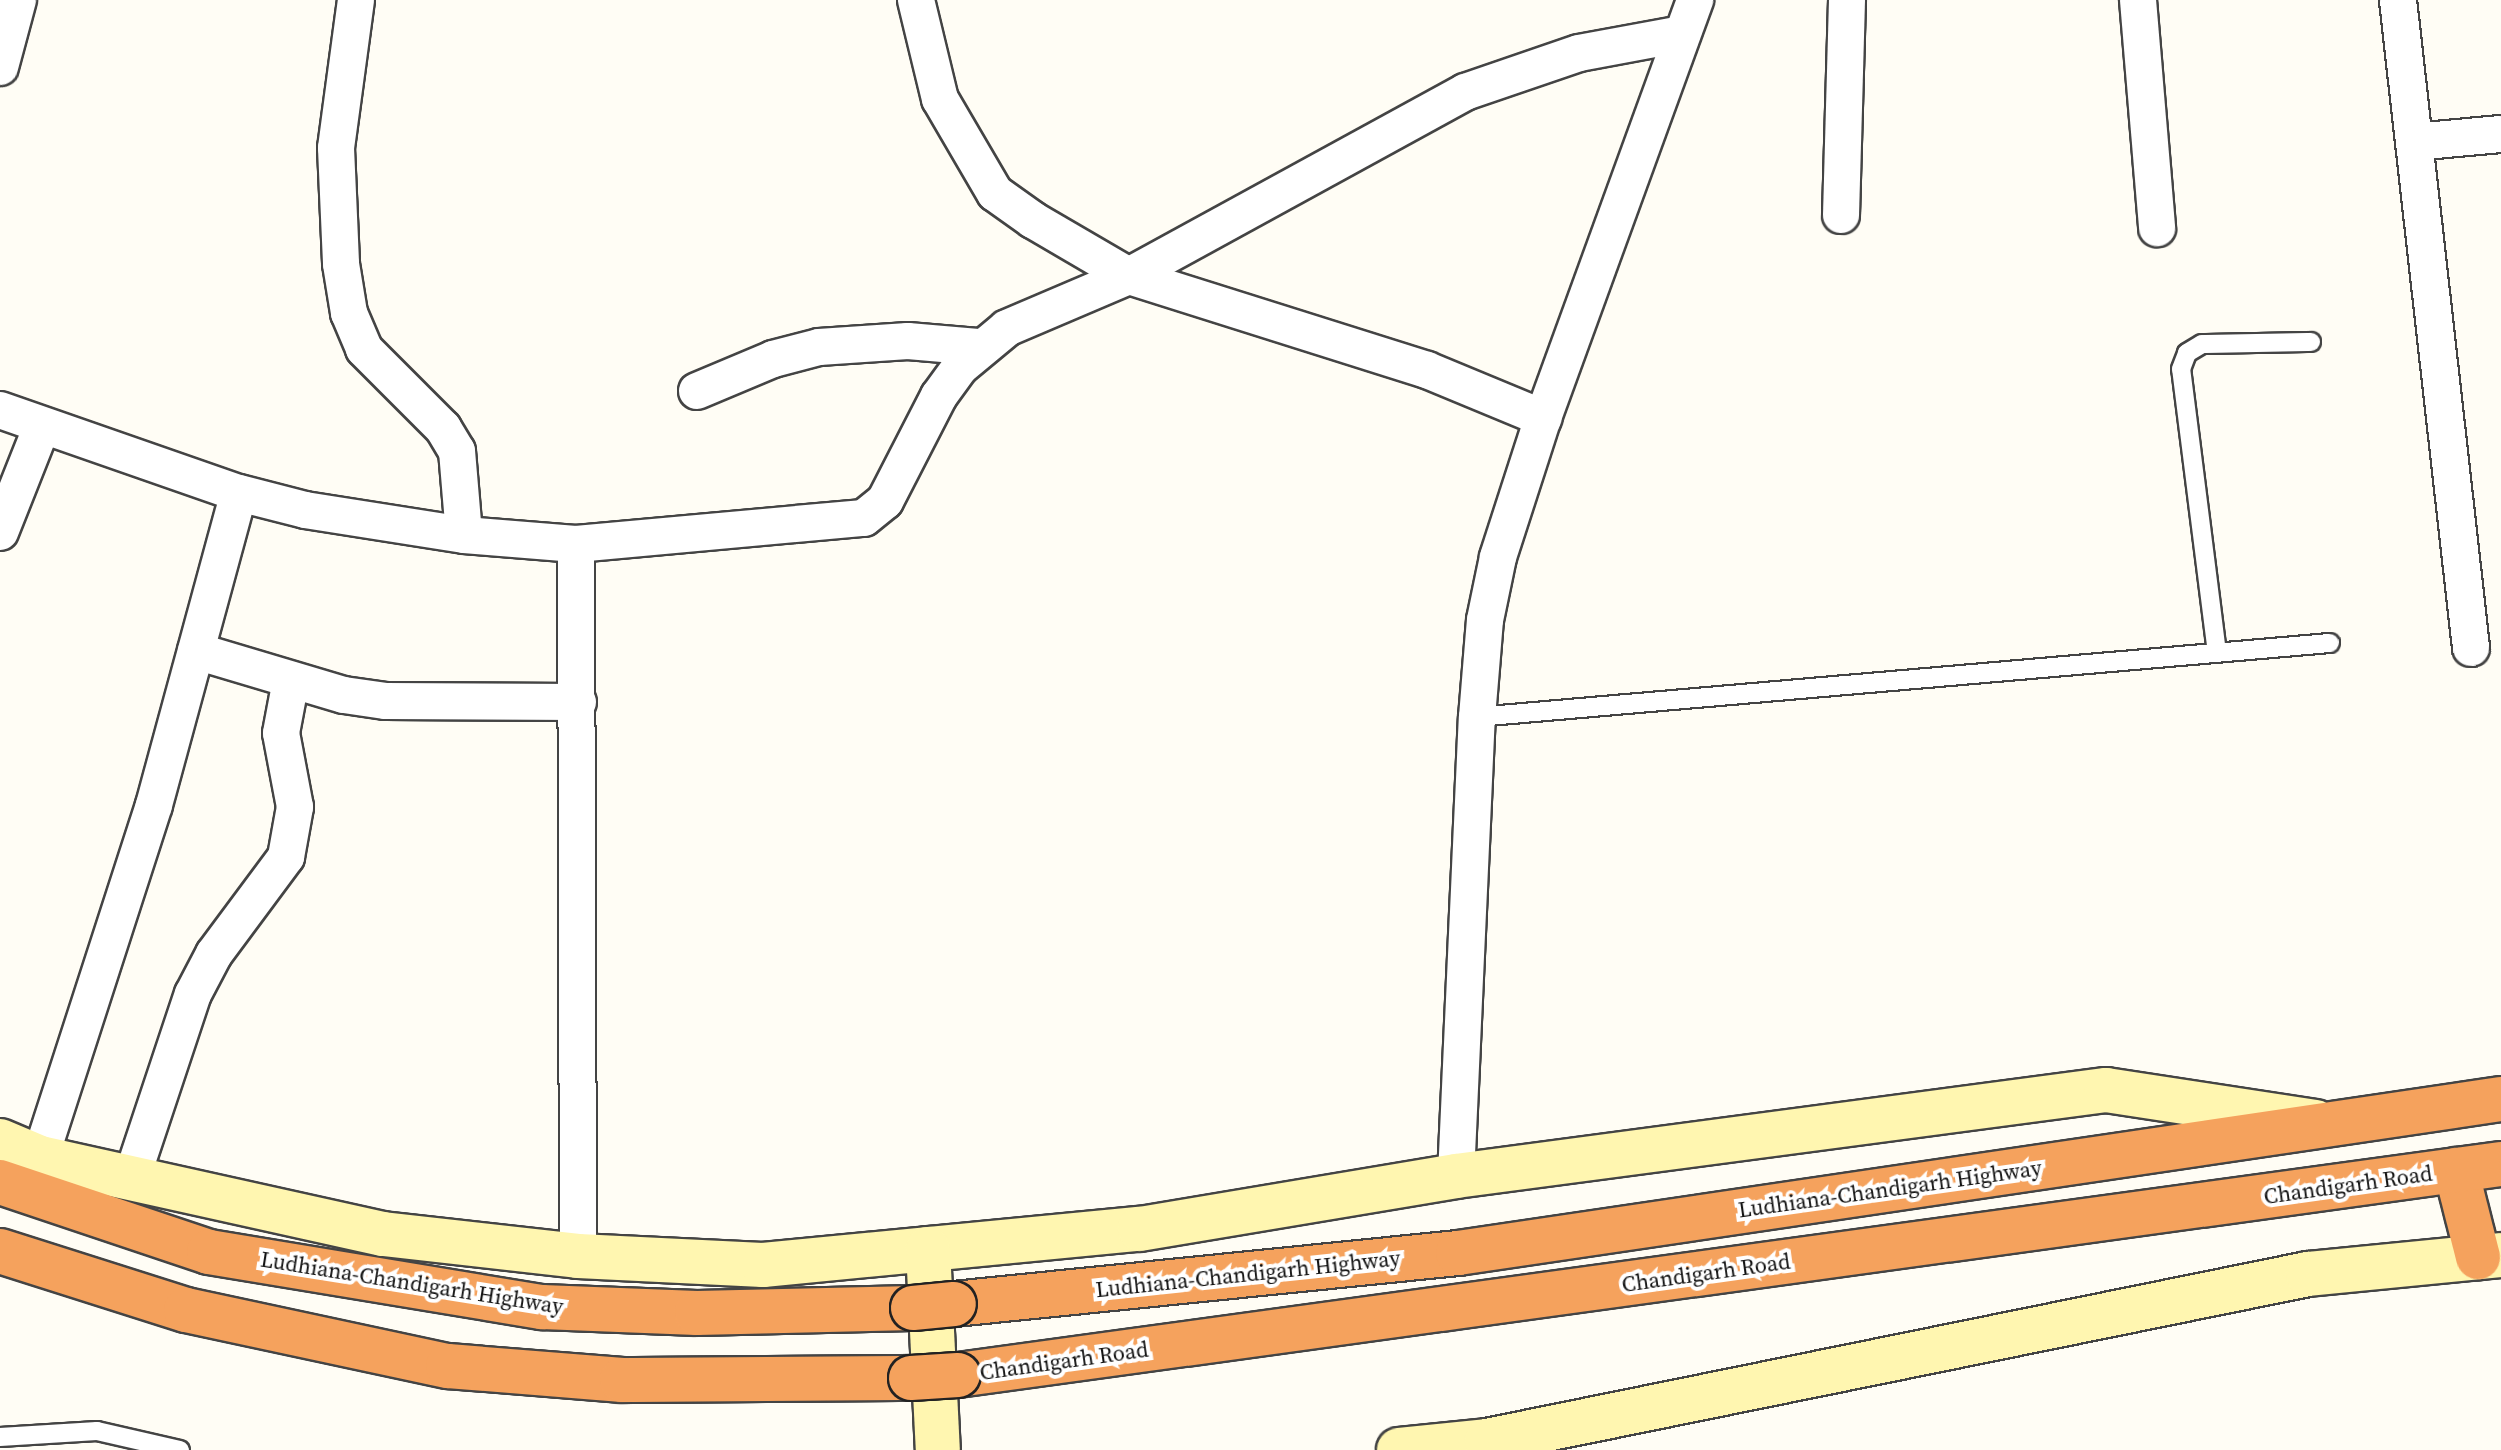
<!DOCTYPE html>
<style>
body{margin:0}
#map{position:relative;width:2501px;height:1450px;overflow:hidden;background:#fffdf5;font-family:"Source Serif 4",serif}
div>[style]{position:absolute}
.roads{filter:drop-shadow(2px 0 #444) drop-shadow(-2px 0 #444) drop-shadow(0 2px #444) drop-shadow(0 -2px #444)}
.lane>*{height:18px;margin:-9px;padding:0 9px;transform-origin:9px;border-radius:9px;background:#fff}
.street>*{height:36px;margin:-18px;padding:0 18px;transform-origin:18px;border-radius:18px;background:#fff}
.secondary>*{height:44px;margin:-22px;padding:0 22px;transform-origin:22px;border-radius:22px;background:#fff6b0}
.highway>*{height:44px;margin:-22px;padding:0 22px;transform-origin:22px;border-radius:22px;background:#f5a25d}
.bridges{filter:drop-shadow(2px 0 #222) drop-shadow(-2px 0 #222) drop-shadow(0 2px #222) drop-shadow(0 -2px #222)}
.highway-bridge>*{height:44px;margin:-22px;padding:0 22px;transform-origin:22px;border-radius:22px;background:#f5a25d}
span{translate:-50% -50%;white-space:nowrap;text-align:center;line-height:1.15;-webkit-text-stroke:8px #fff;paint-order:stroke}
.street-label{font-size:22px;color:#111}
</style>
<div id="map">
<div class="roads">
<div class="lane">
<div style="left:2217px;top:653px;width:286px;rotate:-97.2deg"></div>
<div style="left:2181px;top:369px;width:17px;rotate:-69deg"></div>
<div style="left:2187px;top:353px;width:17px;rotate:-31deg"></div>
<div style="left:2202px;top:344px;width:109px;rotate:-1.1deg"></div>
<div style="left:1477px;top:717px;width:856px;rotate:-4.96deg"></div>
<div style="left:0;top:1437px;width:97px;rotate:-3.5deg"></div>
<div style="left:97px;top:1431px;width:85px;rotate:12.9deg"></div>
</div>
<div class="street">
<div style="left:356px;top:0;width:149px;rotate:97.7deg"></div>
<div style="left:336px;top:148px;width:116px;rotate:87.5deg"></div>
<div style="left:341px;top:264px;width:50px;rotate:80.7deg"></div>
<div style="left:349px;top:313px;width:39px;rotate:67deg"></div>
<div style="left:364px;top:349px;width:112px;rotate:45deg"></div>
<div style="left:443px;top:428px;width:27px;rotate:59deg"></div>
<div style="left:457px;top:451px;width:84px;rotate:85.2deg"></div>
<div style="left:916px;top:0;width:102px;rotate:76.4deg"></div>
<div style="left:940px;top:99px;width:109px;rotate:59.7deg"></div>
<div style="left:995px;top:193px;width:47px;rotate:35.4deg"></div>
<div style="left:1033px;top:220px;width:111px;rotate:30.3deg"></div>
<div style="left:1129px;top:276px;width:312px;rotate:17.5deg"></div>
<div style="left:1427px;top:370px;width:126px;rotate:22.5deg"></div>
<div style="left:2138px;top:0;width:229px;rotate:85.2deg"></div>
<div style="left:2398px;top:0;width:652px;rotate:83.57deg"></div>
<div style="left:0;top:67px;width:69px;rotate:-75deg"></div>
<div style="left:2414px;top:142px;width:87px;rotate:-5.3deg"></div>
<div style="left:1841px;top:215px;width:215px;rotate:-88.4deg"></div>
<div style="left:697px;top:391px;width:82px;rotate:-22.8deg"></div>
<div style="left:773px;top:359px;width:48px;rotate:-14.6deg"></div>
<div style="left:819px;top:347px;width:89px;rotate:-3.9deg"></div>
<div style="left:908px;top:341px;width:70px;rotate:4.9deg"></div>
<div style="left:0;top:410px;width:253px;rotate:19.2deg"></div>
<div style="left:239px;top:493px;width:68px;rotate:14.4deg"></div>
<div style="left:305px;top:510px;width:161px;rotate:8.9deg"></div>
<div style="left:464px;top:535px;width:112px;rotate:4.6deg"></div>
<div style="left:576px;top:544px;width:289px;rotate:-5.2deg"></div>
<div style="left:864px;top:518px;width:27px;rotate:-39deg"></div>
<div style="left:885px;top:501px;width:118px;rotate:-62.8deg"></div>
<div style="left:939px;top:396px;width:34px;rotate:-54deg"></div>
<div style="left:959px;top:368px;width:62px;rotate:-39.8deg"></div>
<div style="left:1007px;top:328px;width:133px;rotate:-23.1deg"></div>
<div style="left:1129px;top:276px;width:383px;rotate:-28.7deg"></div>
<div style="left:1465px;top:92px;width:120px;rotate:-18.9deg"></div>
<div style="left:1579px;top:53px;width:105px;rotate:-10.5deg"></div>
<div style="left:0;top:532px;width:114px;rotate:-68.4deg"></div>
<div style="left:576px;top:544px;width:712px;rotate:89.84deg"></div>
<div style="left:196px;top:651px;width:154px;rotate:16.6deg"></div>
<div style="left:344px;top:695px;width:41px;rotate:8.3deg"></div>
<div style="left:385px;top:701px;width:193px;rotate:0.3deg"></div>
<div style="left:40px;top:1158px;width:371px;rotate:-72.1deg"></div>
<div style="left:154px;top:805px;width:323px;rotate:-74.8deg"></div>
<div style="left:1456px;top:1176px;width:459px;rotate:-87.4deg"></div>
<div style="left:1477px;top:717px;width:97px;rotate:-85.3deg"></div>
<div style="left:1485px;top:620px;width:64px;rotate:-78.3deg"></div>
<div style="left:1498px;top:557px;width:146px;rotate:-72.1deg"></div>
<div style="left:1543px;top:418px;width:445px;rotate:-70deg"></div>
<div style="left:131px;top:1180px;width:196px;rotate:-71.6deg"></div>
<div style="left:193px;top:994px;width:45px;rotate:-62.3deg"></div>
<div style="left:214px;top:954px;width:121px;rotate:-53.4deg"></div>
<div style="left:286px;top:857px;width:51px;rotate:-79.8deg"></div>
<div style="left:295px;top:807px;width:75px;rotate:-100.7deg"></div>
<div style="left:281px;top:733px;width:54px;rotate:-79.3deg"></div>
</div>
<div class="secondary">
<div style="left:0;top:1141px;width:43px;rotate:23deg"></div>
<div style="left:40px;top:1158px;width:351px;rotate:12.5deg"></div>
<div style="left:383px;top:1234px;width:196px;rotate:6.4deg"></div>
<div style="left:578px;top:1256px;width:185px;rotate:2.8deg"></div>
<div style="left:763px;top:1265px;width:379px;rotate:-5.5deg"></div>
<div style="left:1140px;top:1229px;width:320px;rotate:-9.5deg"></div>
<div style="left:1456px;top:1176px;width:656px;rotate:-7.54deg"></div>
<div style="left:2106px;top:1090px;width:212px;rotate:8.7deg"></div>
<div style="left:928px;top:1249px;width:201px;rotate:87.2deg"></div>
<div style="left:1399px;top:1450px;width:88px;rotate:-5.8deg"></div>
<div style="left:1487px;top:1441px;width:838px;rotate:-11.5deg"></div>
<div style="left:2308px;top:1274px;width:194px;rotate:-5.6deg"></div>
</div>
<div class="highway">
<div style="left:2456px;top:1170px;width:90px;rotate:75.8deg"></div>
<div style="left:0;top:1182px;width:220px;rotate:18.5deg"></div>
<div style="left:209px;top:1252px;width:338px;rotate:9.4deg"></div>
<div style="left:542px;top:1307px;width:155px;rotate:2.2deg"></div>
<div style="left:697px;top:1313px;width:216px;rotate:-1.3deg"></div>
<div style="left:0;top:1251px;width:195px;rotate:17.6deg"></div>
<div style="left:186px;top:1310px;width:268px;rotate:12.1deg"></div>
<div style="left:448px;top:1366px;width:175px;rotate:4.6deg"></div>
<div style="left:622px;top:1380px;width:289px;rotate:-0.4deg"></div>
<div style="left:954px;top:1304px;width:507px;rotate:-5.78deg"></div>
<div style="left:1458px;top:1253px;width:1054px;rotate:-8.4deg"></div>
<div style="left:958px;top:1375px;width:1557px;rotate:-7.79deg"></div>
</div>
</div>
<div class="bridges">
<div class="highway-bridge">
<div style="left:913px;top:1308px;width:41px;rotate:-5.6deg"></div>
<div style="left:911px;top:1378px;width:47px;rotate:-3.7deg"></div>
</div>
</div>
<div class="street-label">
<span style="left:2348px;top:1185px;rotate:-8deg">Chandigarh Road</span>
<span style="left:1890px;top:1189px;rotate:-8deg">Ludhiana-Chandigarh Highway</span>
<span style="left:1706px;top:1273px;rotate:-8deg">Chandigarh Road</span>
<span style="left:1248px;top:1274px;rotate:-6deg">Ludhiana-Chandigarh Highway</span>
<span style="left:412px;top:1283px;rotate:9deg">Ludhiana-Chandigarh Highway</span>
<span style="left:1064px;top:1361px;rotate:-8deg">Chandigarh Road</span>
</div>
</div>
